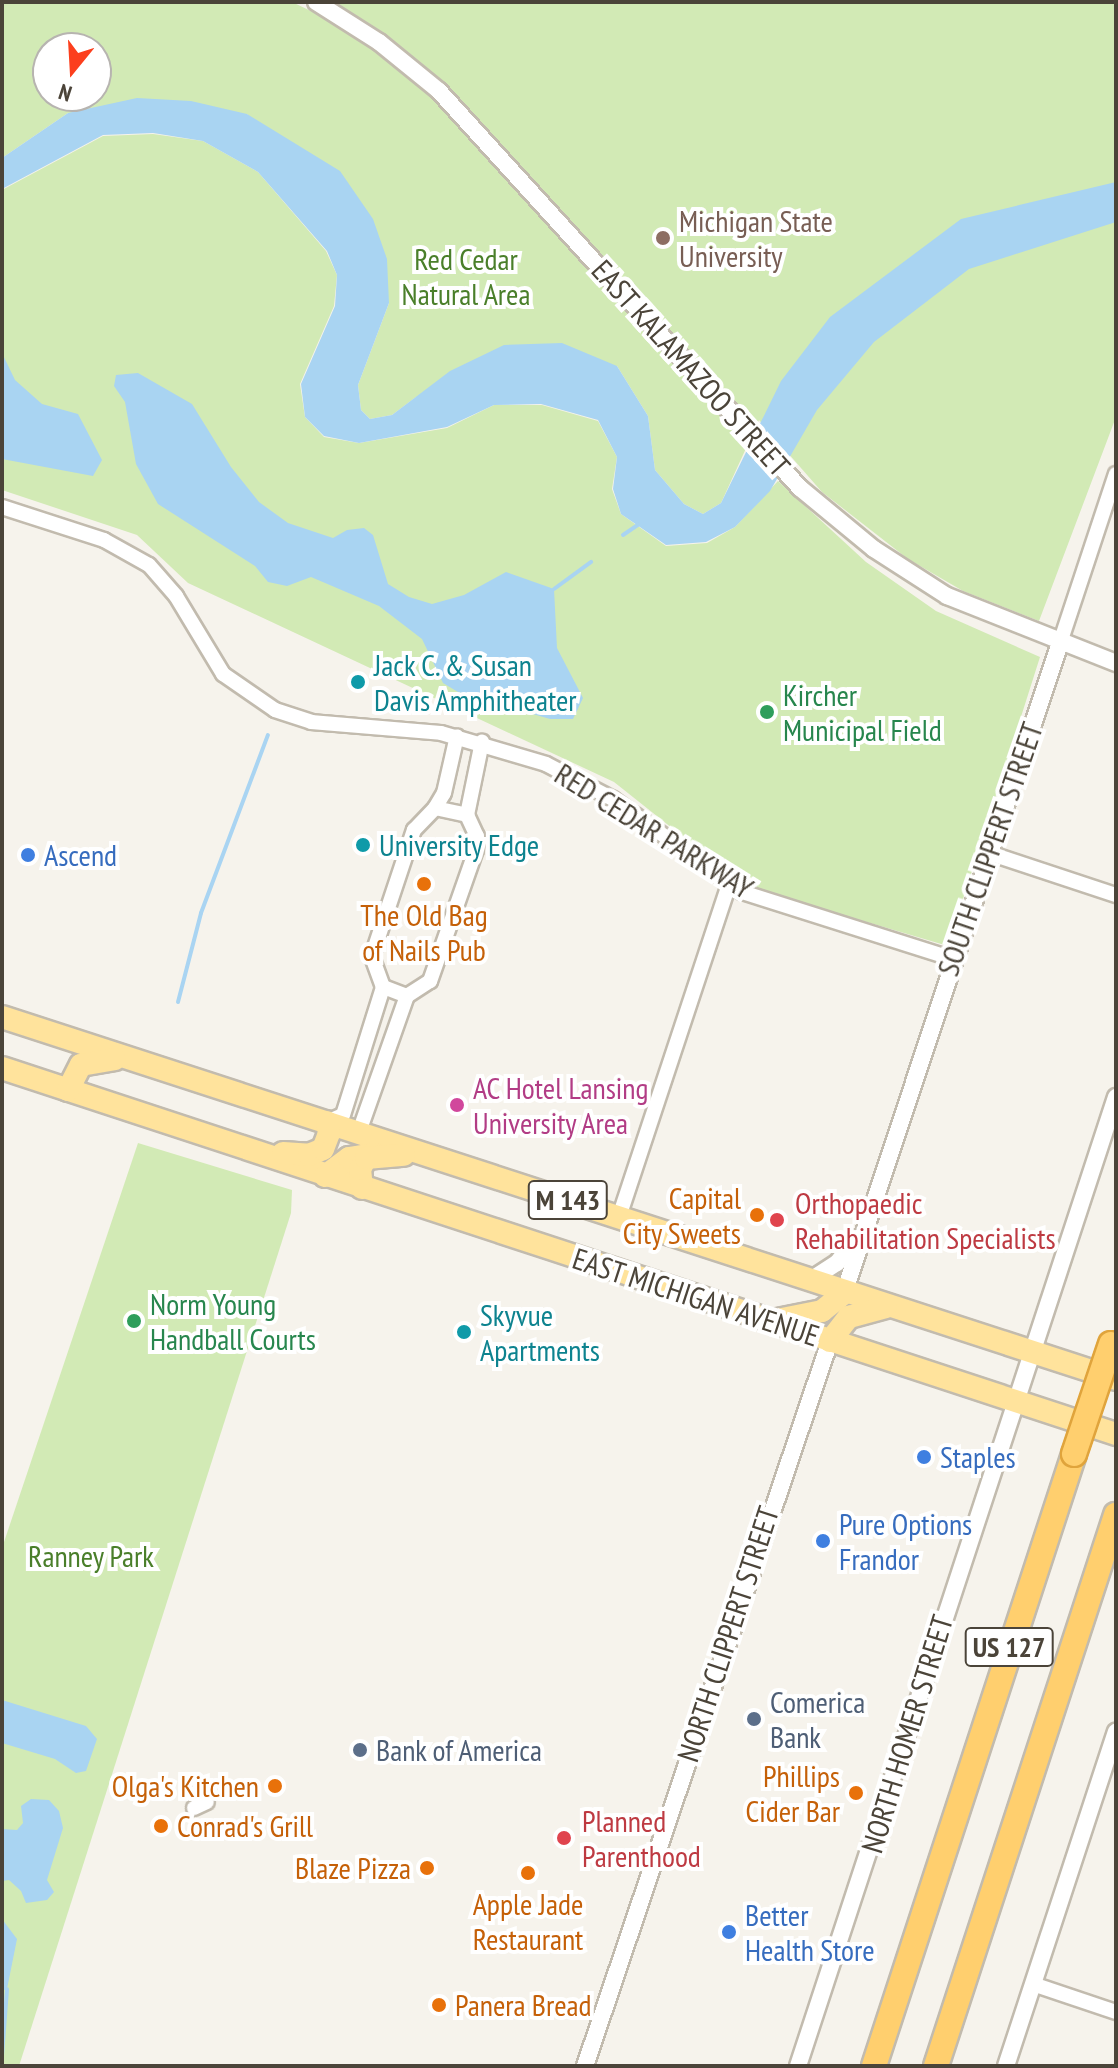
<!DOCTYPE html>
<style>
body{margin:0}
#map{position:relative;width:1118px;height:2068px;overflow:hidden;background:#f6f3ec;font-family:"PT Sans Narrow",sans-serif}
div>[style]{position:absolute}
.green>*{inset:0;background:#d2eab5}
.water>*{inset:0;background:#a9d4f2}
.stream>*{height:4px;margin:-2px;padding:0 2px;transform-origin:2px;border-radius:2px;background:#a9d4f2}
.roads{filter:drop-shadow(2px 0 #c2bbae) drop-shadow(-2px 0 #c2bbae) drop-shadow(0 2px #c2bbae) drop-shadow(0 -2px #c2bbae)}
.minor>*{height:14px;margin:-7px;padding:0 7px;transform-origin:7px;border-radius:7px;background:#fff}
.tertiary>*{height:16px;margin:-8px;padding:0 8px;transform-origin:8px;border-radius:8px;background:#fff}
.primary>*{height:22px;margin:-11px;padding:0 11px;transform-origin:11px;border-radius:11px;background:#ffe39c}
.motorway>*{height:24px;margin:-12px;padding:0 12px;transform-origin:12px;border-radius:12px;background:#ffcf6e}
.bridges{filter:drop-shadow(2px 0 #e0a43c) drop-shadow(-2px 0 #e0a43c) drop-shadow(0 2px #e0a43c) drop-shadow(0 -2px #e0a43c)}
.motorway-bridge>*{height:24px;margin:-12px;padding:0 12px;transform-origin:12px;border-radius:12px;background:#ffcf6e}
.dots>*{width:22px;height:22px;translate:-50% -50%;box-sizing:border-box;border:4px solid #fff;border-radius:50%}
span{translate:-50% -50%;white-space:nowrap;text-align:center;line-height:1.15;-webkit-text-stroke:8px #fff;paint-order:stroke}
.shield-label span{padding:2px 6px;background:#fff;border:2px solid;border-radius:6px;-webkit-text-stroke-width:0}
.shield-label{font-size:28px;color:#4b4439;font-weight:700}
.education-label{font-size:30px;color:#785e54}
.left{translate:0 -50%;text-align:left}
.park-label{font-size:30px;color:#4a7f2a}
.street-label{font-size:30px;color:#4b4439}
.culture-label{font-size:30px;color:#0d838f}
.leisure-label{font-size:30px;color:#27864d}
.shop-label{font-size:30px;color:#366cbe}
.food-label{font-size:30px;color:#c56008}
.right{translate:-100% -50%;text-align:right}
.hotel-label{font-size:30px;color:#b23c85}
.health-label{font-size:30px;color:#be3a42}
.service-label{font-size:30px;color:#4e5e75}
.frame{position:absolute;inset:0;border:4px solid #4b4439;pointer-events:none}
.north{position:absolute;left:32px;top:32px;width:80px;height:80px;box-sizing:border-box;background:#fff;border:2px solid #b7b4b0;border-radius:50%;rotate:198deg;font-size:22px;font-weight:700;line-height:32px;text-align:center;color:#4b4439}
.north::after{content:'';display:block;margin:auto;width:28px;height:36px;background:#fc3f1d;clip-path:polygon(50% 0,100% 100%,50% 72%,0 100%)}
</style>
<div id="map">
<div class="green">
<div style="clip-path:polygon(evenodd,2px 2px,292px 2px,313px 12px,317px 2px,1116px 2px,1116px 417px,1039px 621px,963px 591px,908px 559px,822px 492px,759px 420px,721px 503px,703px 514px,684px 504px,655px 470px,648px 416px,617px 366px,416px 397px,392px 415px,370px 419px,361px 410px,358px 385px,389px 303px,247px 114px,68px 113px,2px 158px,2px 2px,48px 48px,96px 48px,96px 96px,48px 96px,48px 48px)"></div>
<div style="clip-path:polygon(153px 134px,203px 141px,258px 172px,326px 251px,337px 275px,334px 306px,300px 384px,305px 417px,324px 437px,359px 443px,447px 428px,494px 405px,542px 405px,598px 421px,617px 457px,612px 489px,621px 514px,666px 546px,707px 543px,735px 527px,778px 481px,866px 562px,936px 611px,1040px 657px,948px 946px,745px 886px,614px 782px,188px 583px,137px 535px,2px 490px,2px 190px,103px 136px)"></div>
<div style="clip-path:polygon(138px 1143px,292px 1190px,291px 1213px,19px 2066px,2px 2066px,2px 1548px)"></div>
</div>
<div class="water">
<div style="clip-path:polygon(137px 98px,191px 101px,247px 114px,340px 171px,373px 219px,387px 259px,389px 303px,358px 385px,361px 410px,370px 419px,392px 415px,450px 371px,504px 345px,562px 343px,617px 366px,648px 416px,655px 470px,684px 504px,703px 514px,721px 503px,781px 381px,830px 317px,961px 219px,1116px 182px,1116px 222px,969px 269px,874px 342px,817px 410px,770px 491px,735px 527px,706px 542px,666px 545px,621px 514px,613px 489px,617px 457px,598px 420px,541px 404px,494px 405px,447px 427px,359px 443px,324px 436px,305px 417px,301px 384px,335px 306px,337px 275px,327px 251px,258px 172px,203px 141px,153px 133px,103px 135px,2px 189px,2px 158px,68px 113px)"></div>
<div style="clip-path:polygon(2px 353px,15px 380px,42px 404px,78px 414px,102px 460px,93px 476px,2px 459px)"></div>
<div style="clip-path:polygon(138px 373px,192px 404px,231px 467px,259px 502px,288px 523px,333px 538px,347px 530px,364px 528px,373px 535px,388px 584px,409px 597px,432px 604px,464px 595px,506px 572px,554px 589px,557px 648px,583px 698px,573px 719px,550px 719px,458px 692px,443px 683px,422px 639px,379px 606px,311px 577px,287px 586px,268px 582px,255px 566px,158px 504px,136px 464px,125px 402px,114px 386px,116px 375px)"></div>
<div style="clip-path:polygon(2px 1700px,86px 1726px,97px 1739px,86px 1771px,76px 1773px,55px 1759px,2px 1743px)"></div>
<div style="clip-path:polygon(31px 1799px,49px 1800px,59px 1811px,63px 1828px,47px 1880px,54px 1892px,47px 1900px,26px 1903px,21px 1891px,9px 1880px,2px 1881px,2px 1829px,17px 1830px,23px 1823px,21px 1806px)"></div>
<div style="clip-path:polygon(2px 1919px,17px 1939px,7px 1989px,2px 1991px)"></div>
</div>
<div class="stream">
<div style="left:623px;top:535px;width:18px;rotate:-34deg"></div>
<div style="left:554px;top:589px;width:46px;rotate:-36.1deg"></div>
<div style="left:178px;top:1002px;width:92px;rotate:-75.5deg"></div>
<div style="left:201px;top:913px;width:190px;rotate:-69.4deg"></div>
<div style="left:2px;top:2056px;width:67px;rotate:-85.7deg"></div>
</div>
<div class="roads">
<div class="minor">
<div style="left:2px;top:507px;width:107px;rotate:17.9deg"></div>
<div style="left:104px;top:540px;width:51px;rotate:29.1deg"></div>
<div style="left:149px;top:565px;width:41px;rotate:48.9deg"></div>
<div style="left:176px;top:596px;width:91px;rotate:58.9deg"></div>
<div style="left:223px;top:674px;width:63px;rotate:34.7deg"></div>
<div style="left:275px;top:710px;width:38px;rotate:18deg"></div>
<div style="left:311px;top:722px;width:130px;rotate:4.8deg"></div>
<div style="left:441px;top:733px;width:109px;rotate:16.4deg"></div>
<div style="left:546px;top:764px;width:76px;rotate:27.6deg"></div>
<div style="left:613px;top:799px;width:159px;rotate:35.8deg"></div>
<div style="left:742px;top:892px;width:221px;rotate:17.6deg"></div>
<div style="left:1060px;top:643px;width:178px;rotate:-71.7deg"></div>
<div style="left:435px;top:808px;width:33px;rotate:12deg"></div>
<div style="left:467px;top:815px;width:23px;rotate:65deg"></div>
<div style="left:477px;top:836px;width:14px;rotate:94deg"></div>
<div style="left:476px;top:850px;width:139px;rotate:109.3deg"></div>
<div style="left:430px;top:981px;width:27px;rotate:147deg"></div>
<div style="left:407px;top:996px;width:26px;rotate:-159deg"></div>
<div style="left:383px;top:987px;width:33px;rotate:-110deg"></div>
<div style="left:372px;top:956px;width:133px;rotate:-71.6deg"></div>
<div style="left:414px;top:830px;width:30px;rotate:-46deg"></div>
<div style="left:435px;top:808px;width:17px;rotate:-59deg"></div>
<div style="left:444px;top:793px;width:58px;rotate:-77.2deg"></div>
<div style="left:467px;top:815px;width:75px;rotate:-78.4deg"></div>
<div style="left:989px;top:853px;width:134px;rotate:18.3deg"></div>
<div style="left:327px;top:1122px;width:17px;rotate:-24deg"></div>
<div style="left:343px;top:1115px;width:134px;rotate:-72.6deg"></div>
<div style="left:359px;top:1132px;width:144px;rotate:-70.6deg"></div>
<div style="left:619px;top:1217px;width:350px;rotate:-71.7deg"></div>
<div style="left:194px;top:1808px;width:14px;rotate:-25deg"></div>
<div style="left:1033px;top:1984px;width:88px;rotate:18.6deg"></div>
</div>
<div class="tertiary">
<div style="left:316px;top:2px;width:75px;rotate:32.4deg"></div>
<div style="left:379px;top:42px;width:77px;rotate:39.2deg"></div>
<div style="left:439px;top:91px;width:537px;rotate:47.72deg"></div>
<div style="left:800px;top:488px;width:96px;rotate:39.5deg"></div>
<div style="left:874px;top:549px;width:87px;rotate:32.8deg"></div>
<div style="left:947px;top:596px;width:182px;rotate:21.6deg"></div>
<div style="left:809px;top:1281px;width:33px;rotate:-33deg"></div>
<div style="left:837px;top:1263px;width:31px;rotate:-53deg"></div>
<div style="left:844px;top:1293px;width:685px;rotate:-71.62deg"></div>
<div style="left:585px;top:2066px;width:765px;rotate:-71.33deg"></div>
<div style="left:798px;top:2066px;width:1020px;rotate:-71.83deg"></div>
<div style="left:1006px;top:2066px;width:352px;rotate:-71.8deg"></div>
</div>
<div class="primary">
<div style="left:2px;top:1017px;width:1171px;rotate:18deg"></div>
<div style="left:2px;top:1068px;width:1173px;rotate:18.19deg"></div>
<div style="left:68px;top:1090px;width:28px;rotate:-63deg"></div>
<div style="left:81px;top:1065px;width:34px;rotate:-10deg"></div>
<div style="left:283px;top:1153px;width:26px;rotate:4deg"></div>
<div style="left:309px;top:1155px;width:15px;rotate:-23deg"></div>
<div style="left:323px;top:1149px;width:17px;rotate:-69deg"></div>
<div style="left:329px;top:1133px;width:11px;rotate:-100deg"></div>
<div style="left:325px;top:1176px;width:30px;rotate:-37deg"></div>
<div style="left:349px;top:1158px;width:26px;rotate:-9deg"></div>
<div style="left:362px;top:1188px;width:19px;rotate:-96deg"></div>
<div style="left:360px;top:1169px;width:13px;rotate:-61deg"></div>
<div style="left:366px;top:1158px;width:38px;rotate:-5deg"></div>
<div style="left:777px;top:1320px;width:46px;rotate:-11.3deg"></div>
<div style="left:822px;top:1311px;width:28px;rotate:-39deg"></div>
<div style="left:830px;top:1341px;width:31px;rotate:-52deg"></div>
<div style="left:849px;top:1317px;width:38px;rotate:-15deg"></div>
</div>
<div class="motorway">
<div style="left:874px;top:2066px;width:644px;rotate:-71.9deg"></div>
<div style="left:936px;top:2066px;width:580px;rotate:-71.91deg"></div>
</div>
</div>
<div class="bridges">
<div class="motorway-bridge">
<div style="left:1074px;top:1454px;width:116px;rotate:-71.4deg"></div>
</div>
</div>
<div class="dots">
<div style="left:663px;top:238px;background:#8d6e63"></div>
<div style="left:358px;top:682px;background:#0f9aa8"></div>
<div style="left:767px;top:712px;background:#2e9e5b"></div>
<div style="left:363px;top:845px;background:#0f9aa8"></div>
<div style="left:28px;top:855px;background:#3f7fe0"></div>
<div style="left:424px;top:884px;background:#e8710a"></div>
<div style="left:457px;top:1105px;background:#d1479c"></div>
<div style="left:757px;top:1215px;background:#e8710a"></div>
<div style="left:777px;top:1220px;background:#e0444e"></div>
<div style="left:134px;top:1321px;background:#2e9e5b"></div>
<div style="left:464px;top:1332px;background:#0f9aa8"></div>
<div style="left:924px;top:1457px;background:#3f7fe0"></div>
<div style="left:823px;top:1541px;background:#3f7fe0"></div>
<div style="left:754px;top:1719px;background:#5c6f8a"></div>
<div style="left:360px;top:1750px;background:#5c6f8a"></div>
<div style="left:275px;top:1786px;background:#e8710a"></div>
<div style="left:856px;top:1793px;background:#e8710a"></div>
<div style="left:161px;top:1826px;background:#e8710a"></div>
<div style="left:564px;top:1838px;background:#e0444e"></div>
<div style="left:427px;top:1868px;background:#e8710a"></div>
<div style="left:528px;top:1873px;background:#e8710a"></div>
<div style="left:729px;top:1932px;background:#3f7fe0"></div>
<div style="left:439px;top:2005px;background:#e8710a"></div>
</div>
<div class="shield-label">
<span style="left:568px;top:1200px">M 143</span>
<span style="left:1009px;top:1647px">US 127</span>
</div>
<div class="education-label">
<span class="left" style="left:679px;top:238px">Michigan State<br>University</span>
</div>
<div class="park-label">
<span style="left:466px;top:276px">Red Cedar<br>Natural Area</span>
<span style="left:91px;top:1556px">Ranney Park</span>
</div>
<div class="street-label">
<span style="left:691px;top:368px;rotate:48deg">EAST KALAMAZOO STREET</span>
<span style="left:654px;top:831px;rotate:32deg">RED CEDAR PARKWAY</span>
<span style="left:990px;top:849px;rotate:-71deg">SOUTH CLIPPERT STREET</span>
<span style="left:696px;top:1297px;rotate:18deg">EAST MICHIGAN AVENUE</span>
<span style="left:728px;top:1634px;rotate:-72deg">NORTH CLIPPERT STREET</span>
<span style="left:907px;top:1734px;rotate:-73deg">NORTH HOMER STREET</span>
</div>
<div class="culture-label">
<span class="left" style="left:374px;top:682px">Jack C. &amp; Susan<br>Davis Amphitheater</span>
<span class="left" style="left:379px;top:845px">University Edge</span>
<span class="left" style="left:480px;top:1332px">Skyvue<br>Apartments</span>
</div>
<div class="leisure-label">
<span class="left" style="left:783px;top:712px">Kircher<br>Municipal Field</span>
<span class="left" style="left:150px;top:1321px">Norm Young<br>Handball Courts</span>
</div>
<div class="shop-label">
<span class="left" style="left:44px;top:855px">Ascend</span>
<span class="left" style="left:940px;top:1457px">Staples</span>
<span class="left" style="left:839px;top:1541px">Pure Options<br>Frandor</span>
<span class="left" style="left:745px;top:1932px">Better<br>Health Store</span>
</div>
<div class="food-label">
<span style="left:424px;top:932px">The Old Bag<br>of Nails Pub</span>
<span class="right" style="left:741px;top:1215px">Capital<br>City Sweets</span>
<span class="right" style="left:840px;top:1793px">Phillips<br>Cider Bar</span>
<span class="right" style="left:259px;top:1786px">Olga's Kitchen</span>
<span class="left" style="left:177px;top:1826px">Conrad's Grill</span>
<span class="right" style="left:411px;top:1868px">Blaze Pizza</span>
<span style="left:528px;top:1921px">Apple Jade<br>Restaurant</span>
<span class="left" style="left:455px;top:2005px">Panera Bread</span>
</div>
<div class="hotel-label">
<span class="left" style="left:473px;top:1105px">AC Hotel Lansing<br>University Area</span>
</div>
<div class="health-label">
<span class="left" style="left:795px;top:1220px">Orthopaedic<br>Rehabilitation Specialists</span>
<span class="left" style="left:582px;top:1838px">Planned<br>Parenthood</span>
</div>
<div class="service-label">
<span class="left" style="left:770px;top:1719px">Comerica<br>Bank</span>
<span class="left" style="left:376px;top:1750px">Bank of America</span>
</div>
<div class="frame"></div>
<div class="north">N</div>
</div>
